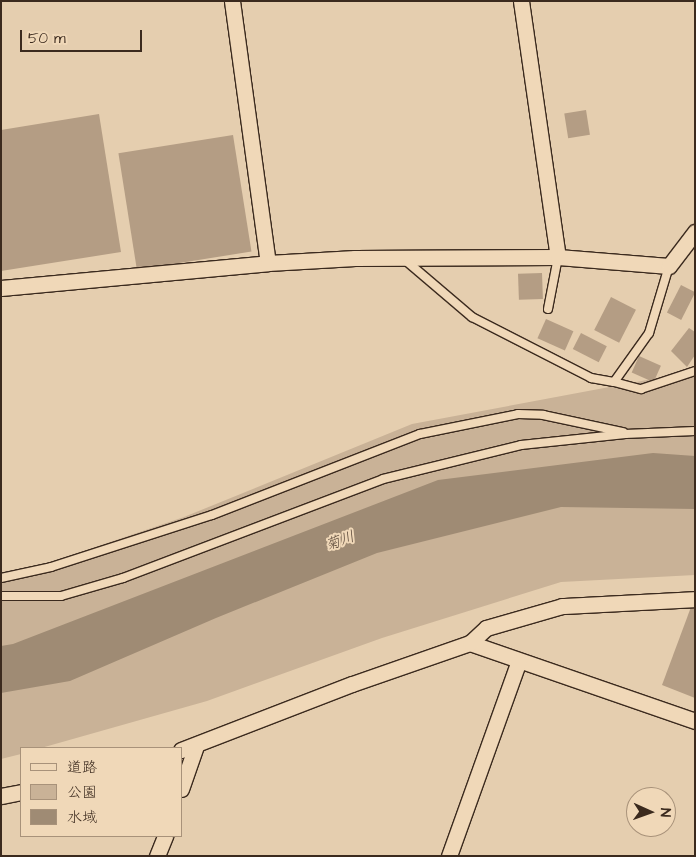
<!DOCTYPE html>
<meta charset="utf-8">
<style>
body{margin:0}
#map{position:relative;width:696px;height:857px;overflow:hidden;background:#e5ceaf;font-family:"Architects Daughter","Klee One",sans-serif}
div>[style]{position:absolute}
.green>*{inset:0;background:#c9b297}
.water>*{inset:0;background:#9f8b74}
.building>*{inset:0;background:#b49d84;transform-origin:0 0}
.roads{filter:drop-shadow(1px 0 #3b2a1e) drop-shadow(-1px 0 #3b2a1e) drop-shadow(0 1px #3b2a1e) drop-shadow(0 -1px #3b2a1e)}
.lane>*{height:8px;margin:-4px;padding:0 4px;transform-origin:4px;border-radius:4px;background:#f0d8b8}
.street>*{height:15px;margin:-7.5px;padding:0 7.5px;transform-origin:7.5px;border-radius:7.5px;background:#f0d8b8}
span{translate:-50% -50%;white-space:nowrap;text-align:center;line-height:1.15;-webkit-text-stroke:4px #f0d8b8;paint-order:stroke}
.water-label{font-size:15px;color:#544234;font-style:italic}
.frame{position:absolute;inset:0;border:2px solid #3b2a1e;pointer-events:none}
.legend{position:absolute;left:20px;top:747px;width:162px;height:90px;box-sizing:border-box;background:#f0d8b8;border:1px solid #a8927a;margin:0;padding:6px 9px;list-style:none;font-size:15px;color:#3b2a1e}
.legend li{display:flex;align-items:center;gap:10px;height:25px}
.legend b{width:25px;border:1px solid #a8927a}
.north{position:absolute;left:626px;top:787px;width:50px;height:50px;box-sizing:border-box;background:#f0d8b8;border:1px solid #a8927a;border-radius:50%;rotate:92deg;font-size:14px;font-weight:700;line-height:20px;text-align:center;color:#3b2a1e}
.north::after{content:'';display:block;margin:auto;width:18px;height:22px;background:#3b2a1e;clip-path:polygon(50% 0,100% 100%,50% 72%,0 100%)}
.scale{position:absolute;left:20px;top:30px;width:122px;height:22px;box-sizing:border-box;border:2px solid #3b2a1e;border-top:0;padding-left:6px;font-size:15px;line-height:18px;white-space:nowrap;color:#3b2a1e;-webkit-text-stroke:4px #f0d8b8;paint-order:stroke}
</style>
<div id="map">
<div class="green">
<div style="clip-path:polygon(695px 371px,695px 575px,561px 582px,382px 638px,207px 701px,41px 748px,21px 748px,21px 754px,1px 759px,1px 579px,184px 517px,412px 424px)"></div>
</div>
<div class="water">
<div style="clip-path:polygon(653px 453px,695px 456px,695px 509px,561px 507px,377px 553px,216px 618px,70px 681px,1px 693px,1px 646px,13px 644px,438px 480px)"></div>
</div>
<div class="building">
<div style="left:586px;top:110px;width:25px;height:22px;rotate:81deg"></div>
<div style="clip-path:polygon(99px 114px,121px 252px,1px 271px,1px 130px)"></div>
<div style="left:233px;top:135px;width:118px;height:116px;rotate:81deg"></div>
<div style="left:542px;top:273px;width:26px;height:24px;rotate:88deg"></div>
<div style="left:681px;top:285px;width:16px;height:31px;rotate:27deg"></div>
<div style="left:611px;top:297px;width:28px;height:37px;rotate:27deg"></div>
<div style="left:546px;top:319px;width:30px;height:21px;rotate:24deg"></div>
<div style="clip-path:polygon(689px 328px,695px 332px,695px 355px,687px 367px,671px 351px)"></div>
<div style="left:581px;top:333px;width:29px;height:18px;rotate:27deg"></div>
<div style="left:639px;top:356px;width:24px;height:18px;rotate:24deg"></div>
<div style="clip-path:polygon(691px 607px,695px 608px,695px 698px,662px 685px)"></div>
</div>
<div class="roads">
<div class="lane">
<div style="left:405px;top:260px;width:88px;rotate:40.4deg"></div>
<div style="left:472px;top:317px;width:134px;rotate:27.1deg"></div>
<div style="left:591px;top:378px;width:23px;rotate:10deg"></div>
<div style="left:669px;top:266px;width:70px;rotate:106.6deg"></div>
<div style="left:649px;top:333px;width:60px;rotate:125.5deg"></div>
<div style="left:614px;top:382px;width:28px;rotate:15deg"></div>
<div style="left:641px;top:389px;width:57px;rotate:-18.4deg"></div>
<div style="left:548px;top:309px;width:53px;rotate:-79.1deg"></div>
<div style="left:1px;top:578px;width:51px;rotate:-12.4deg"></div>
<div style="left:51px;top:567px;width:169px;rotate:-17.9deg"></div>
<div style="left:212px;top:515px;width:223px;rotate:-21.3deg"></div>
<div style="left:420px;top:434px;width:100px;rotate:-11.5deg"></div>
<div style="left:518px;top:414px;width:25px;rotate:2deg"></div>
<div style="left:543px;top:415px;width:82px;rotate:12deg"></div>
<div style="left:1px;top:596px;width:60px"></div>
<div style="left:61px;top:596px;width:65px;rotate:-16.2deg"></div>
<div style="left:123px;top:578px;width:278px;rotate:-20.8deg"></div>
<div style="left:383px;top:479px;width:142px;rotate:-13.8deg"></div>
<div style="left:521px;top:445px;width:105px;rotate:-6deg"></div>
<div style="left:625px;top:434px;width:70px;rotate:-2.5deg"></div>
</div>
<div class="street">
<div style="left:232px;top:1px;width:264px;rotate:82.2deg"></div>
<div style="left:521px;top:1px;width:259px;rotate:81.8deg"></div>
<div style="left:1px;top:288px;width:268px;rotate:-5.3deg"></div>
<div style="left:268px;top:263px;width:87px;rotate:-3.3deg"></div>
<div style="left:355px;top:258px;width:203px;rotate:-0.3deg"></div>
<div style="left:558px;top:257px;width:111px;rotate:4.6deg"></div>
<div style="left:669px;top:266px;width:43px;rotate:-52.6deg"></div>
<div style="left:470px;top:643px;width:238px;rotate:19.1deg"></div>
<div style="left:181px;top:750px;width:183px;rotate:-21.1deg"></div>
<div style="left:352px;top:684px;width:125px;rotate:-19.2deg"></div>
<div style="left:470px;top:643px;width:22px;rotate:-43deg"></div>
<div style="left:486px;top:628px;width:79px;rotate:-16.1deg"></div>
<div style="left:562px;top:606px;width:133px;rotate:-3deg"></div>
<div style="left:181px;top:789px;width:46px;rotate:-70.8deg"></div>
<div style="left:1px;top:796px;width:20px;rotate:-11deg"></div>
<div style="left:157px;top:856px;width:22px;rotate:-68deg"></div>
<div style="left:449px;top:856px;width:207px;rotate:-70.3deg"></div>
</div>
</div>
<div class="water-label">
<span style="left:340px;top:541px;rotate:-20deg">菊川</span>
</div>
<div class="frame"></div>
<ul class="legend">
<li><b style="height:6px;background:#f0d8b8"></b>道路</li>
<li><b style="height:14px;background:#c9b297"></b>公園</li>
<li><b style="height:14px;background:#9f8b74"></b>水域</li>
</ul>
<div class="north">N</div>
<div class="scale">50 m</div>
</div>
